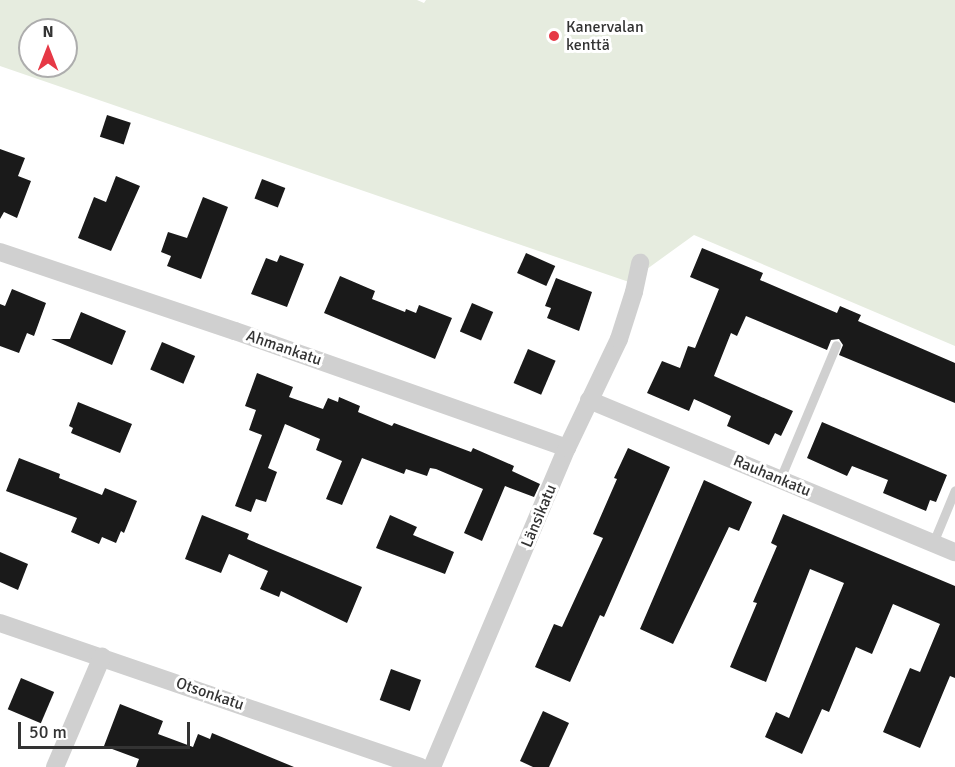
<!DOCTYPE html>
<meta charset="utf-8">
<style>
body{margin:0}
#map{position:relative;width:955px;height:767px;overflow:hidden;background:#fff;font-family:Signika,sans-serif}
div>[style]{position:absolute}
.green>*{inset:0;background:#e6ecdf}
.building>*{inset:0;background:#1a1a1a;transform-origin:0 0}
.service>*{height:9px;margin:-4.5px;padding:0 4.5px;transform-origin:4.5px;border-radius:4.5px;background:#d0d0d0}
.minor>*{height:18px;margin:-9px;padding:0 9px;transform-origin:9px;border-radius:9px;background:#d0d0d0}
.dots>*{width:16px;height:16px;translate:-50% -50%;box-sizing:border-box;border:3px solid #fff;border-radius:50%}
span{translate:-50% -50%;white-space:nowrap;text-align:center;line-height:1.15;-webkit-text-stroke:6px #fff;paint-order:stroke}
.poi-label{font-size:16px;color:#333}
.left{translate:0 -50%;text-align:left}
.street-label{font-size:16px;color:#333}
.north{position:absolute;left:18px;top:18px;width:60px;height:60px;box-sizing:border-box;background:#fff;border:2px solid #adadad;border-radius:50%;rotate:0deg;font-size:16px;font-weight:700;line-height:24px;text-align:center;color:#333}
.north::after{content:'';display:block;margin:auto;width:21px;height:27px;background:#e63946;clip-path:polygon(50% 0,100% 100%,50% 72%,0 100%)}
.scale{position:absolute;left:18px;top:722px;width:172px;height:27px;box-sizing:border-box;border:3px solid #333;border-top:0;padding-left:8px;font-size:18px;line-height:21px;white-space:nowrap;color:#333;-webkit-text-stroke:4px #fff;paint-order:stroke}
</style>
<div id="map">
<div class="green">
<div style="clip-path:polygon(evenodd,0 0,417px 0,424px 3px,426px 0,955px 0,955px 346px,694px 235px,629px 282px,0 66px,0 0,30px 30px,66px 30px,66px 66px,30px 66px,30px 30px)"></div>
</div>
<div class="building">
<div style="left:107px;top:115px;width:25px;height:23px;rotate:18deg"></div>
<div style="clip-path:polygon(0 149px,25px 158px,18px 176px,31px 181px,17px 218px,4px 212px,0 219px)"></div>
<div style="clip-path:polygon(116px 176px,140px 186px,111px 251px,78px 238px,94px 197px,106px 202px)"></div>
<div style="left:262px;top:179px;width:25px;height:21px;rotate:21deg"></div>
<div style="clip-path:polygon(203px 197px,228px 207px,201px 279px,167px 266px,171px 256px,161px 252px,168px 232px,187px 238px)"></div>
<div style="clip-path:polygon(702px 248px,763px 273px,760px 280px,837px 313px,840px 306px,861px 315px,858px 321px,955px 363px,955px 403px,839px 355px,843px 345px,839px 339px,831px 340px,827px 350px,746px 316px,737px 336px,731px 333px,714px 376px,793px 411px,781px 436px,775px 433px,769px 445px,727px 426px,731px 416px,694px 399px,689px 411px,647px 393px,662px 361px,680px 368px,688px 346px,695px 348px,719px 289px,690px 277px)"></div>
<div style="left:526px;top:253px;width:32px;height:22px;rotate:24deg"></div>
<div style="clip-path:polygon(280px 255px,304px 264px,287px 307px,251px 294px,266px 258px,277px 262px)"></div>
<div style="clip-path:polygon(340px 276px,375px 291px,372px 299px,405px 312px,406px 309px,416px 313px,419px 305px,452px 318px,435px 359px,324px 313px)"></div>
<div style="clip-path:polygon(556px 278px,592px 292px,579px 331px,547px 318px,551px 308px,545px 306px)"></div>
<div style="clip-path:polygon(12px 289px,46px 303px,34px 336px,27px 333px,19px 353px,0 346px,0 304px,5px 306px)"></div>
<div style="left:472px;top:303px;width:23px;height:31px;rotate:23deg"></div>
<div style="clip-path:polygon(81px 312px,126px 331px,112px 365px,51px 339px,70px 339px)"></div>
<div style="left:162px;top:342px;width:36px;height:30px;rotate:23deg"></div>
<div style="left:528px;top:349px;width:30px;height:37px;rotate:23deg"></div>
<div style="clip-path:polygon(257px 373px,293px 387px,289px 397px,323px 409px,328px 398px,338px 402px,339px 397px,360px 406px,358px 412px,392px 426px,394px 423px,471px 452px,473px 448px,514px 466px,512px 471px,540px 484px,534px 497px,505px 486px,482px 541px,464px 533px,483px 489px,436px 469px,430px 468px,427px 476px,406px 469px,404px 474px,362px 458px,342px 505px,326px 499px,342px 461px,316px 450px,320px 439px,285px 424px,268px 468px,277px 472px,266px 502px,256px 499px,251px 512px,235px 506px,262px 435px,249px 430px,256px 410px,245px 406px)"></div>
<div style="clip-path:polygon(78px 402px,132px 424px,120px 453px,71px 433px,73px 428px,69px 426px)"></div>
<div style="clip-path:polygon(822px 422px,947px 475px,936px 502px,930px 500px,926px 511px,883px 493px,888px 480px,852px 466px,847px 476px,807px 458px)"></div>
<div style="clip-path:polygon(628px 448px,670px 467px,604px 617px,600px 615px,570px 682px,535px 667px,554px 624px,562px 627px,603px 538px,593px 534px,617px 479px,614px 478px)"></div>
<div style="clip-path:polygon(19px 458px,60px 474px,59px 478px,102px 495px,105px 488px,137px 501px,124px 533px,121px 531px,116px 543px,102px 537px,99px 544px,71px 532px,77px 518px,6px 491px)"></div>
<div style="clip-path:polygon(704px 480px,752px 502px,739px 531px,729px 527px,673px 644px,640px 629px)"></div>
<div style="clip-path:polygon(783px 514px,955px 586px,955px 678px,950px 676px,920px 748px,883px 732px,910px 668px,920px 672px,940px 624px,893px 604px,872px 654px,856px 647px,829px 712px,822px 709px,802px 754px,765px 737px,776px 712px,789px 718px,844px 583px,810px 569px,766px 682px,730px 667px,757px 603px,753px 602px,777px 546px,771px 543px)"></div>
<div style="clip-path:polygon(202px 515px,249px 534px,247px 539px,362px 587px,347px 623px,281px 591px,279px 597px,260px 589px,268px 571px,229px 554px,221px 573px,185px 559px)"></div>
<div style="clip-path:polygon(390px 515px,417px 527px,413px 535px,454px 552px,445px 574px,376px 548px)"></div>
<div style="clip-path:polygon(0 552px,28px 564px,18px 590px,0 582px)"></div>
<div style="left:391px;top:669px;width:32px;height:33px;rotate:20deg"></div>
<div style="left:21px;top:678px;width:36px;height:34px;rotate:23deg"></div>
<div style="clip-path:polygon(120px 704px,163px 721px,158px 734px,193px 747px,198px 734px,210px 739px,212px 733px,294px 767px,136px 767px,139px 759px,104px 746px)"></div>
<div style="clip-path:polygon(543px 711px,569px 723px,549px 767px,533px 767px,520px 761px)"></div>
</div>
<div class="service">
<div style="left:780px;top:479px;width:145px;rotate:-67.3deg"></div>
<div style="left:933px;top:543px;width:57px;rotate:-67.5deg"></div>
</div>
<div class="minor">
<div style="left:0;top:252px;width:248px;rotate:18.6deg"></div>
<div style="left:235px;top:331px;width:352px;rotate:19.4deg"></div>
<div style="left:589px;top:400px;width:396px;rotate:22.6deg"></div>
<div style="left:0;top:623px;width:444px;rotate:18.9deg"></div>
<div style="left:55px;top:767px;width:120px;rotate:-66.9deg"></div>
<div style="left:432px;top:767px;width:346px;rotate:-67.1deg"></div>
<div style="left:567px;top:448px;width:121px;rotate:-64.5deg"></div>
<div style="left:619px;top:339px;width:49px;rotate:-72.3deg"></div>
<div style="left:634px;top:292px;width:30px;rotate:-78deg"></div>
</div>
<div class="dots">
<div style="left:554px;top:36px;background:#e63946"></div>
</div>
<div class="poi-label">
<span class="left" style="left:566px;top:36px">Kanervalan<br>kenttä</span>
</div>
<div class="street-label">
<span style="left:284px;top:348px;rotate:19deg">Ahmankatu</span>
<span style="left:772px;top:476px;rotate:23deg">Rauhankatu</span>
<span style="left:539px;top:516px;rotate:-67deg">Länsikatu</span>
<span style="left:210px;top:694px;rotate:19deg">Otsonkatu</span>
</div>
<div class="north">N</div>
<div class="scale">50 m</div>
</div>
